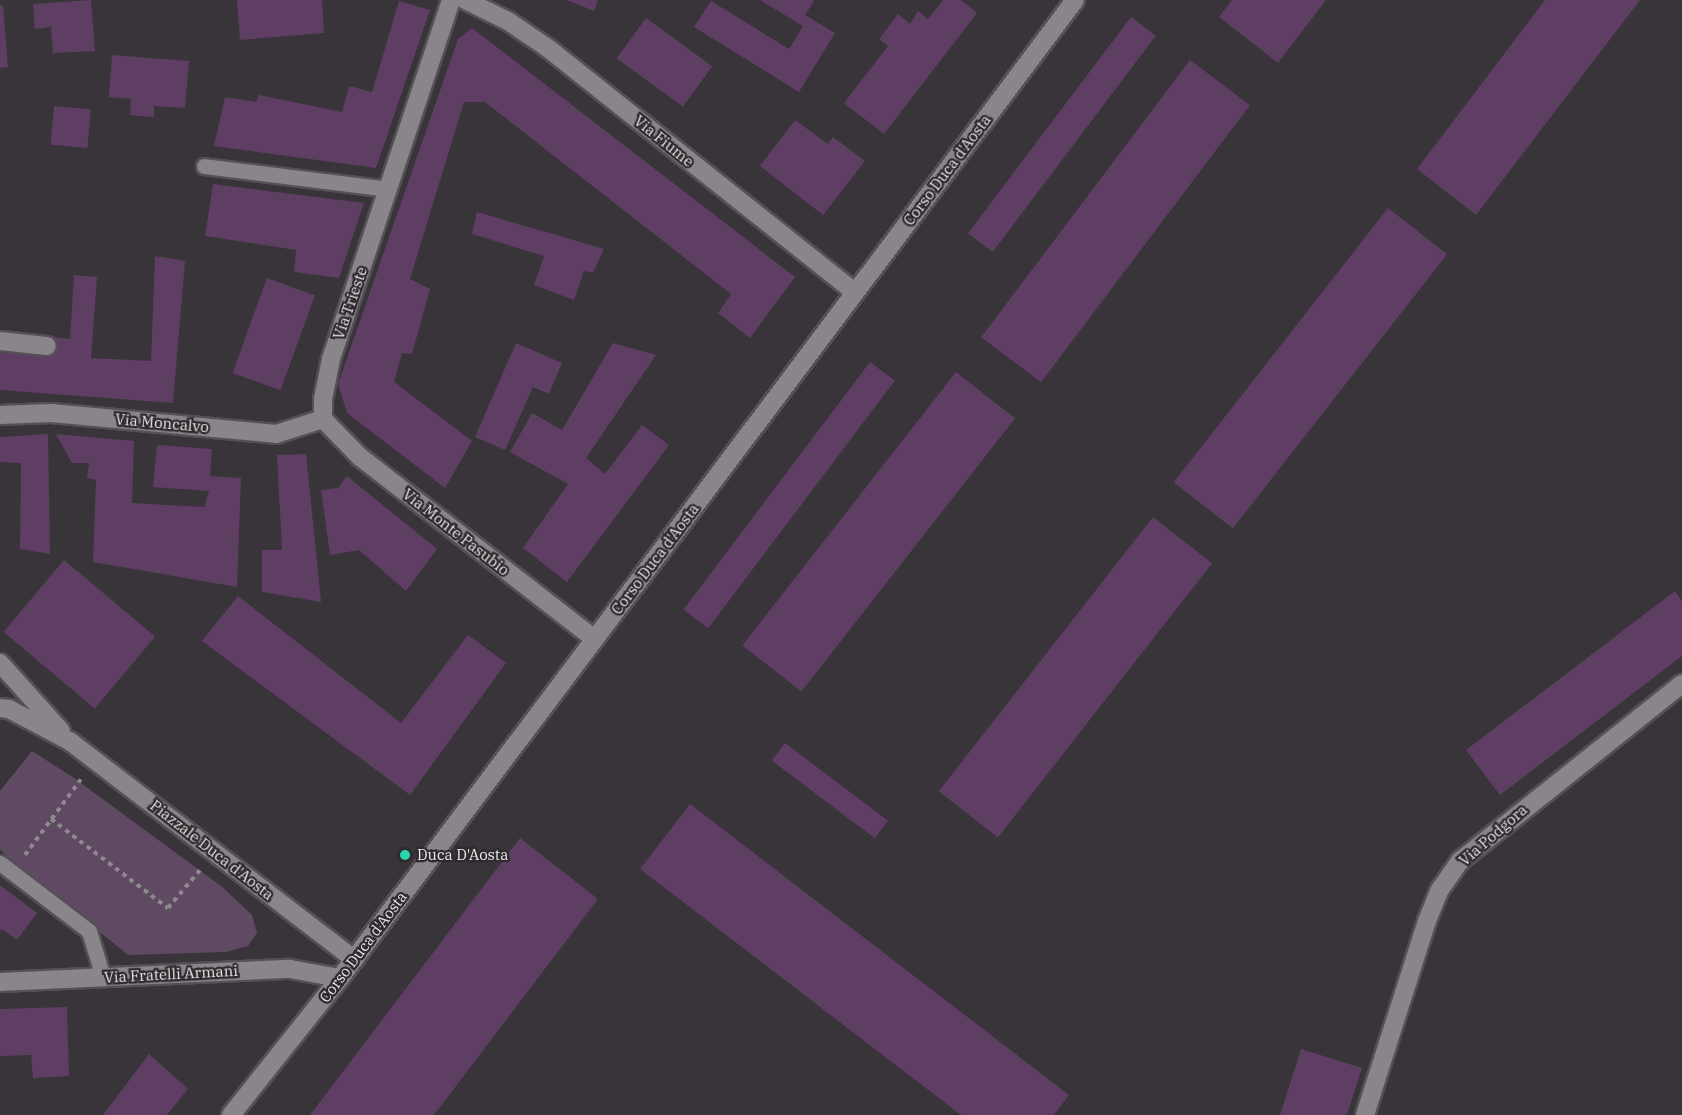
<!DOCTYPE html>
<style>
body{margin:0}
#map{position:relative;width:1682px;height:1115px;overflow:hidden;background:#383439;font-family:"IBM Plex Serif",serif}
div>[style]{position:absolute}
.green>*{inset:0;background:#604a63}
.building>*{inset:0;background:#5f3e64;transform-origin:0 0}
.path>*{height:4px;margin-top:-2px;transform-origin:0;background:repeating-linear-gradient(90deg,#8d8a8e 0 4.5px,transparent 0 9px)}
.roads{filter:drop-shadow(2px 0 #545055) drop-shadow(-2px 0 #545055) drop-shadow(0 2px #545055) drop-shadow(0 -2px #545055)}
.service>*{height:15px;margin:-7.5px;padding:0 7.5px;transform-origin:7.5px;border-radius:7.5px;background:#8a858b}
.minor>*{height:18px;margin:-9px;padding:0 9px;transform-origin:9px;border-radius:9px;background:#8a858b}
.tertiary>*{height:18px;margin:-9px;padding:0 9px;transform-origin:9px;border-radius:9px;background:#8a858b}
.dots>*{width:16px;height:16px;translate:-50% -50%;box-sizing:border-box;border:3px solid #2e2a2e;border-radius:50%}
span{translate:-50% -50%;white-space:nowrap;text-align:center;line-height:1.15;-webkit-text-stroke:4.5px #2e2a2e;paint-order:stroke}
.street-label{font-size:15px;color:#e9e7ea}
.poi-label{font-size:15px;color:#e9e7ea}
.left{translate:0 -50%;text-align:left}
</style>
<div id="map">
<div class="green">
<div style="clip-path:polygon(32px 751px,74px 778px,221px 886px,252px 915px,257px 933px,248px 946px,226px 952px,128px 955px,0 850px,0 791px)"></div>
</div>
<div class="building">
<div style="clip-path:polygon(91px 0,95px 51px,53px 53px,51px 27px,35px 29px,33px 4px)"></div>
<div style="clip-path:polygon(237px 0,322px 0,324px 33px,240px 40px)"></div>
<div style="clip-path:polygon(567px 0,598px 0,594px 11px)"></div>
<div style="clip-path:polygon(760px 0,812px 0,814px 1px,805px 15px,835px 33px,799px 92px,694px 27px,711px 1px,789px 49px,803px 26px)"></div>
<div style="clip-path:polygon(943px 0,961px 0,977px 13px,884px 134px,844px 103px,888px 46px,879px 39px,898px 14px,910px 24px,918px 11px,928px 19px)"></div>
<div style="clip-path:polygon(1232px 0,1326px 0,1278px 63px,1219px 17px)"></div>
<div style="clip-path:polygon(1545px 0,1640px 0,1476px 215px,1417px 169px)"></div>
<div style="clip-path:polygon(399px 1px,430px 10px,376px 168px,214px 146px,225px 97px,256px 102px,259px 95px,342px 112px,349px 86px,372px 92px)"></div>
<div style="clip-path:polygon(0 5px,3px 5px,8px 67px,0 68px)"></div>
<div style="left:1131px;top:17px;width:31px;height:271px;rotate:37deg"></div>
<div style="left:646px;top:18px;width:82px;height:50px;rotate:36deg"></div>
<div style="clip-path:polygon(472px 28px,795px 277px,750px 338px,718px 313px,731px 294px,485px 102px,464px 102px,410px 279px,430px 289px,412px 354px,402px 353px,394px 382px,472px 441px,445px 488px,347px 413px,338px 384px,458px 39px)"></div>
<div style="clip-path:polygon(112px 55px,189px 61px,185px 108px,154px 106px,154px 117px,130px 115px,131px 99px,109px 97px)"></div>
<div style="left:1190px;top:60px;width:75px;height:347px;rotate:37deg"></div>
<div style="left:54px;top:106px;width:37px;height:39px;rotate:5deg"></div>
<div style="clip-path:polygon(795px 120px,828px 144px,833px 137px,865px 161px,823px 215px,760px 166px)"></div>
<div style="clip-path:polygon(213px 184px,364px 203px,339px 278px,294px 272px,296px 250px,205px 236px)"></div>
<div style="left:1388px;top:208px;width:75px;height:348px;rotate:38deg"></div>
<div style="clip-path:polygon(477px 212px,604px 249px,593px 273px,584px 271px,574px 300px,534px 285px,544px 256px,472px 234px)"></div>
<div style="clip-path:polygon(155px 256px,185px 261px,173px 403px,0 390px,0 353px,52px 355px,51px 337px,70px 339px,74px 275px,97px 277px,91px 358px,151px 361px)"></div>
<div style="left:267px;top:278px;width:51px;height:101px;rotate:20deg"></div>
<div style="clip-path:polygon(516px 343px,562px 363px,549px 394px,533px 387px,505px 450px,475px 437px)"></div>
<div style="clip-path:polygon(613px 343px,656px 355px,586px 458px,605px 474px,642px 425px,669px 445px,567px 582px,523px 548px,568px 484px,510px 452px,532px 413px,562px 430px)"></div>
<div style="left:870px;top:362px;width:31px;height:310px;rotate:37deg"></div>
<div style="left:956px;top:372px;width:75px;height:347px;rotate:38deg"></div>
<div style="clip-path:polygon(48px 434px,50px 554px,20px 549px,21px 463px,0 462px,0 437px)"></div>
<div style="clip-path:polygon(56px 434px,134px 441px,132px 503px,204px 507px,209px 491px,153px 487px,157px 445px,212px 449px,210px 476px,241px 478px,237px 587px,93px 562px,96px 480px,87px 478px,89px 463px,72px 463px)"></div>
<div style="clip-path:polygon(306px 454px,321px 602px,262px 592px,262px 550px,282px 550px,277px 455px)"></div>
<div style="clip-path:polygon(347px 476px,437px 549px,406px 591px,359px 550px,330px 555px,321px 490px,338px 488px)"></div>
<div style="left:1153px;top:517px;width:75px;height:348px;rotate:38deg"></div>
<div style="left:64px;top:560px;width:119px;height:94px;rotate:40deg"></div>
<div style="clip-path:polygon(1675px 591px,1682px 601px,1682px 656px,1500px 795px,1466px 750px)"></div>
<div style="clip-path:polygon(238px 596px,401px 723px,468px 635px,506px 663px,410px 795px,202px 641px)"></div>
<div style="left:785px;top:743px;width:129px;height:22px;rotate:37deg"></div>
<div style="clip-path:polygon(690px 804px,1069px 1095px,1054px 1115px,961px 1115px,640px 869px)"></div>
<div style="clip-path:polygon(520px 838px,598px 899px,434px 1115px,310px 1115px)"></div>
<div style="clip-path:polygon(0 885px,37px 913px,17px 940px,2px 929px,0 932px)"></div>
<div style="clip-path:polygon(67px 1007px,69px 1076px,33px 1078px,31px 1055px,0 1056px,0 1009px)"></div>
<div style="clip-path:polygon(1301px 1049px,1362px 1068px,1347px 1115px,1280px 1115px)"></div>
<div style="clip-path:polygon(149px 1054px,188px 1089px,167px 1115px,103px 1115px)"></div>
</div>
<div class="path">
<div style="left:51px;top:819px;width:147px;rotate:37.3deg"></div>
<div style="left:168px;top:908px;width:50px;rotate:-49.9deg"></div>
<div style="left:25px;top:855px;width:94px;rotate:-53.6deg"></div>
</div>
<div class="roads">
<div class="service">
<div style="left:204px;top:166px;width:185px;rotate:7.1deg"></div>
<div style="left:0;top:863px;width:112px;rotate:37.4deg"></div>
<div style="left:89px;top:931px;width:48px;rotate:73.1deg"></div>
</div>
<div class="minor">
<div style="left:465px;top:0;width:48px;rotate:26deg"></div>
<div style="left:508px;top:21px;width:50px;rotate:34.3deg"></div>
<div style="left:549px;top:49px;width:391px;rotate:38.5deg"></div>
<div style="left:0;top:341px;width:47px;rotate:6.1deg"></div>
<div style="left:0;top:415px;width:51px;rotate:-2.2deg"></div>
<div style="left:51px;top:413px;width:226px;rotate:5.3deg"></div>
<div style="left:276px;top:434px;width:49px;rotate:-17.7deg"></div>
<div style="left:323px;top:419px;width:20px;rotate:-90deg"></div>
<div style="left:323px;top:399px;width:41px;rotate:-78.7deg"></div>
<div style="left:331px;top:359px;width:379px;rotate:-71.5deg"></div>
<div style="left:323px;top:419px;width:53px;rotate:45.8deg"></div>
<div style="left:360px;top:457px;width:297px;rotate:37.8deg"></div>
<div style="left:0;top:663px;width:91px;rotate:48.1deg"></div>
<div style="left:0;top:708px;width:9px;rotate:6deg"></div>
<div style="left:9px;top:709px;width:70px;rotate:28deg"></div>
<div style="left:71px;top:742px;width:357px;rotate:37.5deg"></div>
<div style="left:0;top:982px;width:290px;rotate:-2.6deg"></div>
<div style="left:290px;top:969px;width:51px;rotate:10.2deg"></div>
<div style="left:1365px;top:1115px;width:204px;rotate:-72.3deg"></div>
<div style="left:1427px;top:921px;width:32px;rotate:-68deg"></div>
<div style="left:1439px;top:891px;width:37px;rotate:-55deg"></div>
<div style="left:1460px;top:861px;width:284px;rotate:-38.6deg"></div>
</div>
<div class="tertiary">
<div style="left:231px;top:1115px;width:175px;rotate:-51.5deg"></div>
<div style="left:340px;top:978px;width:1223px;rotate:-53.07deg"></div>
</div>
</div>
<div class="dots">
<div style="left:405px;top:855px;background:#28d5ad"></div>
</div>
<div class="street-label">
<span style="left:664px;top:141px;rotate:39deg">Via Fiume</span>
<span style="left:947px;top:170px;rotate:-53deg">Corso Duca d'Aosta</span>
<span style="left:350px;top:303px;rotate:-71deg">Via Trieste</span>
<span style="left:162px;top:423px;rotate:5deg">Via Moncalvo</span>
<span style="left:456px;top:532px;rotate:38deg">Via Monte Pasubio</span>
<span style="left:655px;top:559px;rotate:-53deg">Corso Duca d'Aosta</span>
<span style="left:1493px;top:835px;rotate:-41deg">Via Podgora</span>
<span style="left:212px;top:850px;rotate:38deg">Piazzale Duca d'Aosta</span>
<span style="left:363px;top:947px;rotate:-53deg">Corso Duca d'Aosta</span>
<span style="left:171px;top:974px;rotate:-3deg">Via Fratelli Armani</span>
</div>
<div class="poi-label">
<span class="left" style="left:417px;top:855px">Duca D'Aosta</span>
</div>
</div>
